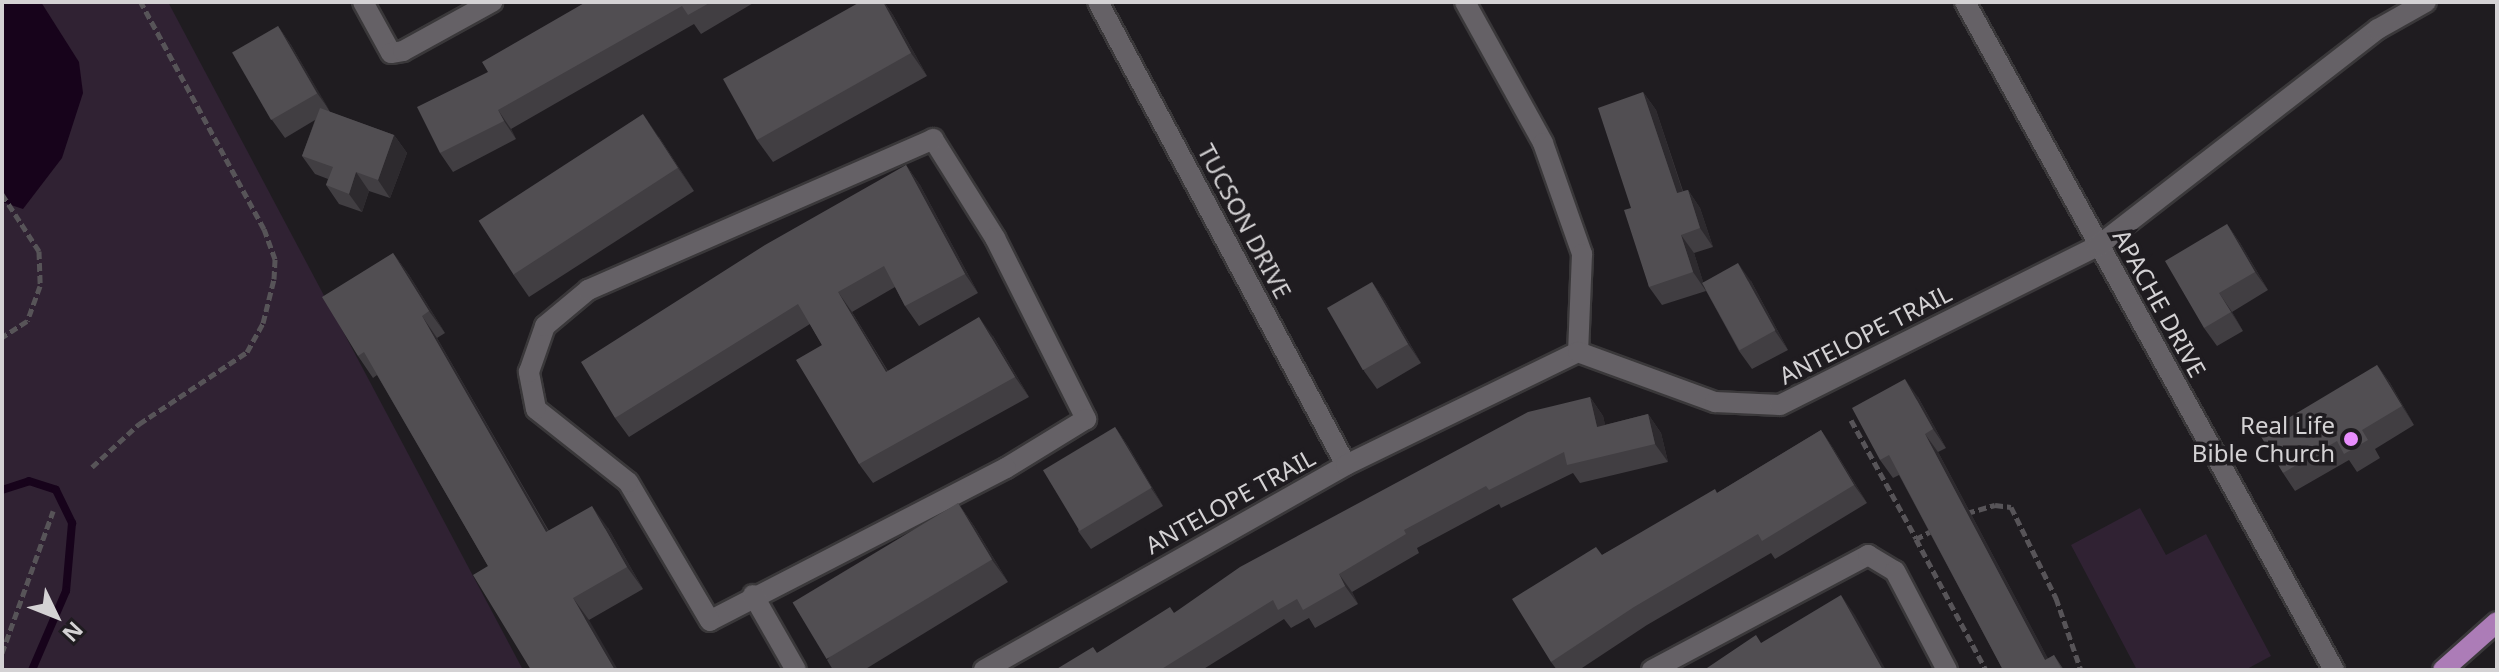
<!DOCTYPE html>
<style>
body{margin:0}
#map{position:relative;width:2499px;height:672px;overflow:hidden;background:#1f1c20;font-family:"Noto Sans",sans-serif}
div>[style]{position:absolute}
.green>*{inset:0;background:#302233}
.water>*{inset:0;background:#17031b}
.stream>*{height:8px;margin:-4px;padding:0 4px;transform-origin:4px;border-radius:4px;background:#17031b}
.path>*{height:5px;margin-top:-2.5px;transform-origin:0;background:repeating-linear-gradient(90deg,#575458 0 8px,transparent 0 12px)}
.roads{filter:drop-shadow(2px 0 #3a383a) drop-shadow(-2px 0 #3a383a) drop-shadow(0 2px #3a383a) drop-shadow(0 -2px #3a383a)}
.minor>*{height:20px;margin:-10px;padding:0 10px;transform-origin:10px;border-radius:10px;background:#656166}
.major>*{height:20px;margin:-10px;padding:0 10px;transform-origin:10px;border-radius:10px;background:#ac7cb7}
.wall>*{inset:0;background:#413e42}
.shaded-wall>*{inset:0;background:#2d2a2e}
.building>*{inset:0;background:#514e52;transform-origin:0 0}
.dots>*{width:22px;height:22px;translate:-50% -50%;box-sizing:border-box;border:4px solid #1f1c20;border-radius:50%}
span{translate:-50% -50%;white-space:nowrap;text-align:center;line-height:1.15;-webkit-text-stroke:7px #1f1c20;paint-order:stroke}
.street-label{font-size:24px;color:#d4d2d4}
.poi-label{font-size:24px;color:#d4d2d4}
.right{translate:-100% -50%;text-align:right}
.frame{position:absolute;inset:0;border:4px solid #d4d2d4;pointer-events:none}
.north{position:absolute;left:16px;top:576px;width:80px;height:80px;-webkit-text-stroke:6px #1f1c20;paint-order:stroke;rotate:133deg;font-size:22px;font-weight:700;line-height:32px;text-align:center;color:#d4d2d4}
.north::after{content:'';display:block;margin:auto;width:28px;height:36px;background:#d4d2d4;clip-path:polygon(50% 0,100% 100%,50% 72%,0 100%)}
</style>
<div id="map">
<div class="green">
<div style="clip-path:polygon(2px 2px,168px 2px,523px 670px,2px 670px)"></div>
<div style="clip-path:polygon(2140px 508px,2166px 555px,2206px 534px,2271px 656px,2245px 670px,2137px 670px,2071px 545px)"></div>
</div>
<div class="water">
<div style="clip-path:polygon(2px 2px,41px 2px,79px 62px,83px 93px,62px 158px,23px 209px,2px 202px)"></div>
</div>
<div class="stream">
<div style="left:2px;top:490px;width:28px;rotate:-18deg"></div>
<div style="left:29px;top:481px;width:28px;rotate:18deg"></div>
<div style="left:56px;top:490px;width:37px;rotate:64deg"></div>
<div style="left:72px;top:523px;width:68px;rotate:95deg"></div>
<div style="left:66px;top:591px;width:86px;rotate:113.3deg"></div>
</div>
<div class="path">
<div style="left:2px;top:194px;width:68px;rotate:57deg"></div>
<div style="left:39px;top:251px;width:35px;rotate:88deg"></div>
<div style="left:40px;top:286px;width:37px;rotate:110deg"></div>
<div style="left:27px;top:321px;width:30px;rotate:147deg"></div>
<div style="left:1851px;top:420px;width:135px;rotate:61.2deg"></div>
<div style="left:92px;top:467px;width:64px;rotate:-42.5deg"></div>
<div style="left:139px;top:424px;width:130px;rotate:-33.7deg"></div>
<div style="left:247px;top:352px;width:33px;rotate:-61deg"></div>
<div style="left:263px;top:323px;width:45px;rotate:-76deg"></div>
<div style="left:274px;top:279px;width:20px;rotate:-87deg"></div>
<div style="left:275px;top:259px;width:32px;rotate:-110deg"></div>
<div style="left:264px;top:229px;width:258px;rotate:-118.5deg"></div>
<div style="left:1967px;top:513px;width:29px;rotate:-16deg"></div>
<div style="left:1995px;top:505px;width:16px;rotate:7deg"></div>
<div style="left:2011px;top:507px;width:102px;rotate:63.7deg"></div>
<div style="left:2056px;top:598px;width:76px;rotate:70.9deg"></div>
<div style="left:1933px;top:530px;width:19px;rotate:152deg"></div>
<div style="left:1916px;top:539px;width:149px;rotate:61.9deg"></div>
<div style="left:2px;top:653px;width:151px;rotate:-70.2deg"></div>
</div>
<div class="roads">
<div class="minor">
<div style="left:363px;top:2px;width:58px;rotate:61.2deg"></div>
<div style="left:391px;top:53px;width:12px;rotate:-9deg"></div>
<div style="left:403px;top:51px;width:102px;rotate:-28.8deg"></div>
<div style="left:1098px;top:2px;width:525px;rotate:61.82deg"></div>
<div style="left:1465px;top:2px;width:161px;rotate:61deg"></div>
<div style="left:1543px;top:143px;width:118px;rotate:70.6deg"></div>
<div style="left:1582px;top:254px;width:98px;rotate:92.3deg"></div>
<div style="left:1965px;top:2px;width:763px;rotate:61.08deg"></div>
<div style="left:933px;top:139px;width:117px;rotate:57.9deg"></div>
<div style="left:995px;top:238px;width:203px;rotate:63.3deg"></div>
<div style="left:1086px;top:419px;width:94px;rotate:148.5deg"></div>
<div style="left:1006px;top:468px;width:333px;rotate:152.7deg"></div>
<div style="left:710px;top:621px;width:161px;rotate:-120.5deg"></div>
<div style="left:628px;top:482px;width:117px;rotate:-141.6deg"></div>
<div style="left:536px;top:409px;width:38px;rotate:-101deg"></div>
<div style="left:529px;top:372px;width:49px;rotate:-70.8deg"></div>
<div style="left:545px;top:326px;width:56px;rotate:-39.9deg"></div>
<div style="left:588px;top:290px;width:377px;rotate:-23.6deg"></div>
<div style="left:753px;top:595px;width:86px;rotate:60.2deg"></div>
<div style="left:984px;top:670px;width:416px;rotate:-29.5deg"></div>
<div style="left:1346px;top:465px;width:258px;rotate:-26deg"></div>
<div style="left:1578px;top:352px;width:146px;rotate:20.1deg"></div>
<div style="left:1715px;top:402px;width:65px;rotate:2.6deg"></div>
<div style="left:1780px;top:405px;width:356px;rotate:-26.6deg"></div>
<div style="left:2098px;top:246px;width:354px;rotate:-37.8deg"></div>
<div style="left:2378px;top:29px;width:55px;rotate:-29.4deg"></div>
<div style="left:1652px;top:670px;width:245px;rotate:-28deg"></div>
<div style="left:1868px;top:555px;width:31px;rotate:31deg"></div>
<div style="left:1895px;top:571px;width:112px;rotate:62.3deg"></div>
</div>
<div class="major">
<div style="left:2443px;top:670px;width:72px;rotate:-41.6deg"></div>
</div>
</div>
<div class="wall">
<div style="clip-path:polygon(586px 2px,755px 2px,701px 34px,694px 24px,511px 129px,516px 139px,453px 172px,440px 153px,488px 72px)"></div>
<div style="clip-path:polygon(860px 2px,884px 2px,893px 15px,927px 76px,773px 162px,757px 140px)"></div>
<div style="clip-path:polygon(278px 26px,291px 45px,330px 112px,394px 135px,407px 153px,390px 198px,369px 191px,362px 212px,339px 204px,326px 185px,328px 179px,315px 174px,302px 156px,315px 120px,285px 138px,272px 120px)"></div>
<div style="clip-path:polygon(1643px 92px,1656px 110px,1683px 191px,1688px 190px,1700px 208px,1713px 247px,1694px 253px,1703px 282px,1751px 281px,1788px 350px,1752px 369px,1739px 351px,1704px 287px,1706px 291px,1662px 305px,1649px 287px,1631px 208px)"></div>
<div style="clip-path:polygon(659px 137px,694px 191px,529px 297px,513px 274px)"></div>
<div style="clip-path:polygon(906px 165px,920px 185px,978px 293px,919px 326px,905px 306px,895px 287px,852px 312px,888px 371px,993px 336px,1029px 397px,873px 483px,859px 464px,822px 345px,810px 324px,629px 437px,615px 418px)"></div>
<div style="clip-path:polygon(2227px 224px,2240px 243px,2268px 290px,2232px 312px,2243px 331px,2217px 346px,2204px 328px)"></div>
<div style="clip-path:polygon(393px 253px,409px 275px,445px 333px,437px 338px,549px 531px,608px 528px,643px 589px,589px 620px,488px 566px,377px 375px,373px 378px,358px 356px)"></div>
<div style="clip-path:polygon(1372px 282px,1385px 301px,1421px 363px,1377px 389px,1364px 371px)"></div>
<div style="clip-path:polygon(2377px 365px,2390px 383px,2414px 425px,2375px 449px,2380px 458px,2357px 472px,2349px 460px,2295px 491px,2283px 473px)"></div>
<div style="clip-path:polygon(1590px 397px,1603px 416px,1605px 425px,1648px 414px,1661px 433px,1668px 462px,1580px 483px,1573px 473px,1501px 508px,1499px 504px,1417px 548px,1419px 553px,1352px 592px,1358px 604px,1315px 628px,1309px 618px,1291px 628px,1284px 619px,1202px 670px,1055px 670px,1097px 653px)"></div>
<div style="clip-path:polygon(1918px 397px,1946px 448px,1938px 452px,2048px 659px,2054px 655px,2064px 670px,2003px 670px,1899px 475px,1893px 478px,1880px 460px)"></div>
<div style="clip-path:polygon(1115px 427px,1128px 446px,1163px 506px,1091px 549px,1078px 531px)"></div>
<div style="clip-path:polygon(1821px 430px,1833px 448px,1867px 503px,1775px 559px,1771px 553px,1647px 625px,1579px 670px,1557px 670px,1551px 662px,1602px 555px,1717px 493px)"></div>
<div style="clip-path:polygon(958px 503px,974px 526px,1008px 582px,864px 670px,833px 670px,827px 660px)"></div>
</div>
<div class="shaded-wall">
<div style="clip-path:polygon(883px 2px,884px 2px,893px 15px,927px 76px,911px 53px)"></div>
<div style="clip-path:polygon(278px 26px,291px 45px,330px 111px,317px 93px)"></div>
<div style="clip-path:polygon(1643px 92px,1656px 110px,1689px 211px,1677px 193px)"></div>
<div style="clip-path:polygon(498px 110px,511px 129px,516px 139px,504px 121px)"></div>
<div style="clip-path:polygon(643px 114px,659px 137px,694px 191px,678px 168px)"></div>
<div style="clip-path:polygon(394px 135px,407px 153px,390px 198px,378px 180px)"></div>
<div style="clip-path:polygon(906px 165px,920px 185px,978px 293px,965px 274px)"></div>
<div style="clip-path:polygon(356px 172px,369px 191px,362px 212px,349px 194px)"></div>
<div style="clip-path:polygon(1688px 190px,1700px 208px,1713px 247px,1700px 228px)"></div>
<div style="clip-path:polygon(2227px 224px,2240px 243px,2268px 290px,2255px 272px)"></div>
<div style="clip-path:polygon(1681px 235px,1694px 253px,1706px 291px,1693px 272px)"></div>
<div style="clip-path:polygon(393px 253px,409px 275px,445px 333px,429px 311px)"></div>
<div style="clip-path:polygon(1738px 263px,1751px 281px,1788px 350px,1775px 331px)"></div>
<div style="clip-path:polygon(1372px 282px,1385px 301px,1421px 363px,1408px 344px)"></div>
<div style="clip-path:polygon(838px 292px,852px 312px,900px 392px,886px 372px)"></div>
<div style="clip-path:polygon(2219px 293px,2232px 312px,2243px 331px)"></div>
<div style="clip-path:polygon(422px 316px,437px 338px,562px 555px,546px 532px)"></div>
<div style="clip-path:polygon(979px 317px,993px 336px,1029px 397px,1015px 377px)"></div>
<div style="clip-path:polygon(2377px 365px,2390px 383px,2414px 425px,2402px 406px)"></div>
<div style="clip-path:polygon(1905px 379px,1918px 397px,1946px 448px,1933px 429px)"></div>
<div style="clip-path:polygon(1590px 397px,1603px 416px,1610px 445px,1597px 427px)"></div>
<div style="clip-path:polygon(1648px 414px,1661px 433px,1668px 462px,1655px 444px)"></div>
<div style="clip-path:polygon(1115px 427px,1128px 446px,1163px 506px,1151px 488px)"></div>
<div style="clip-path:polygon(1821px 430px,1833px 448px,1867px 503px,1854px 485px)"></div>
<div style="clip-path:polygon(1925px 434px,1938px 452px,2054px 670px,2045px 660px)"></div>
<div style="clip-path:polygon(958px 503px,974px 526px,1008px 582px,992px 560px)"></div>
<div style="clip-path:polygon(592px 506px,608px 528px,643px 589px,627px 567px)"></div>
<div style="clip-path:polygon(1339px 574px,1352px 592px,1358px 604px,1345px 586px)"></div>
<div style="clip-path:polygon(1841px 595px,1855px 615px,1886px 670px,1883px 670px)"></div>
<div style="clip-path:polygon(573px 598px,589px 620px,618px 670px,615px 670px)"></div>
</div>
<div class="building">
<div style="clip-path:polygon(586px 2px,711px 2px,688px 15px,682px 6px,498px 110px,504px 121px,440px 153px,417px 107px,488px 72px,482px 62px)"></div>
<div style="clip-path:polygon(860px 2px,883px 2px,911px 53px,757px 140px,723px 79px)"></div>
<div style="left:278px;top:26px;width:78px;height:53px;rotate:60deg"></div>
<div style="clip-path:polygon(1643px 92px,1677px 193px,1688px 190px,1700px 228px,1681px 235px,1693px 272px,1649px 287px,1624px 210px,1631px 208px,1598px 108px)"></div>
<div style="clip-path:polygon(320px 108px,394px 135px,378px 180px,356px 172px,349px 194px,326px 185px,333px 167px,302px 156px)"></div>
<div style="left:643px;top:114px;width:64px;height:196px;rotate:57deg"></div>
<div style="clip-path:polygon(906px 165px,965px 274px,905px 306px,884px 266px,838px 292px,886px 372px,979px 317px,1015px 377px,859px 464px,796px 360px,822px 345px,798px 304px,615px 418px,581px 362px,765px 245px)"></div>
<div style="clip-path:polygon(2227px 224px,2255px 272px,2219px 293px,2231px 312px,2204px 328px,2165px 261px)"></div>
<div style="clip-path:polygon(393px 253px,429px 311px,422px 316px,546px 532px,592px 506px,627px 567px,573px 598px,615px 670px,531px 670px,473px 575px,488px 566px,364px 352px,358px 356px,322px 297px)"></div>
<div style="left:1738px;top:263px;width:77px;height:41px;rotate:61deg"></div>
<div style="left:1372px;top:282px;width:72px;height:52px;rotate:60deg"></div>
<div style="clip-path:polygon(2377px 365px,2402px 406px,2362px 430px,2368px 440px,2344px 454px,2337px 441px,2283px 473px,2260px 435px)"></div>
<div style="clip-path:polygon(1905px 379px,1933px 429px,1925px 434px,2045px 660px,2054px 655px,2062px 670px,2003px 670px,1889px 455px,1880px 460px,1852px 408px)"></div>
<div style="clip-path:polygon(1590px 397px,1597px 427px,1648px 414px,1655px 444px,1567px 465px,1564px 452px,1489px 490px,1486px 486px,1404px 530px,1406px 534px,1339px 574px,1345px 586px,1303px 610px,1297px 599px,1278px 610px,1273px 600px,1160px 670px,1055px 670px,1093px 647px,1097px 653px,1170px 607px,1174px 613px,1240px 567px,1528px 412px)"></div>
<div style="left:1115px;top:427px;width:71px;height:84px;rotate:59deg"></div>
<div style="clip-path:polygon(1821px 430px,1854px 485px,1762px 541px,1758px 534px,1634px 607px,1551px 662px,1512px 599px,1596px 547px,1602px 555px,1715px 489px,1717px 493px)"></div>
<div style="left:958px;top:503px;width:66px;height:193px;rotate:59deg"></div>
<div style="clip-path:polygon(1841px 595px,1883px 670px,1704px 670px,1756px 635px,1761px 643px)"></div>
</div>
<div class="dots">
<div style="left:2351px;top:439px;background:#e98efe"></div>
</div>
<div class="street-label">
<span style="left:1245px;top:221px;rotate:62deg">TUCSON DRIVE</span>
<span style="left:2160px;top:303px;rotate:61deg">APACHE DRIVE</span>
<span style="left:1865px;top:334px;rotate:-27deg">ANTELOPE TRAIL</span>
<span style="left:1230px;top:501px;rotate:-29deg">ANTELOPE TRAIL</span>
</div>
<div class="poi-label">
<span class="right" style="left:2335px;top:439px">Real Life<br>Bible Church</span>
</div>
<div class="frame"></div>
<div class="north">N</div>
</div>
